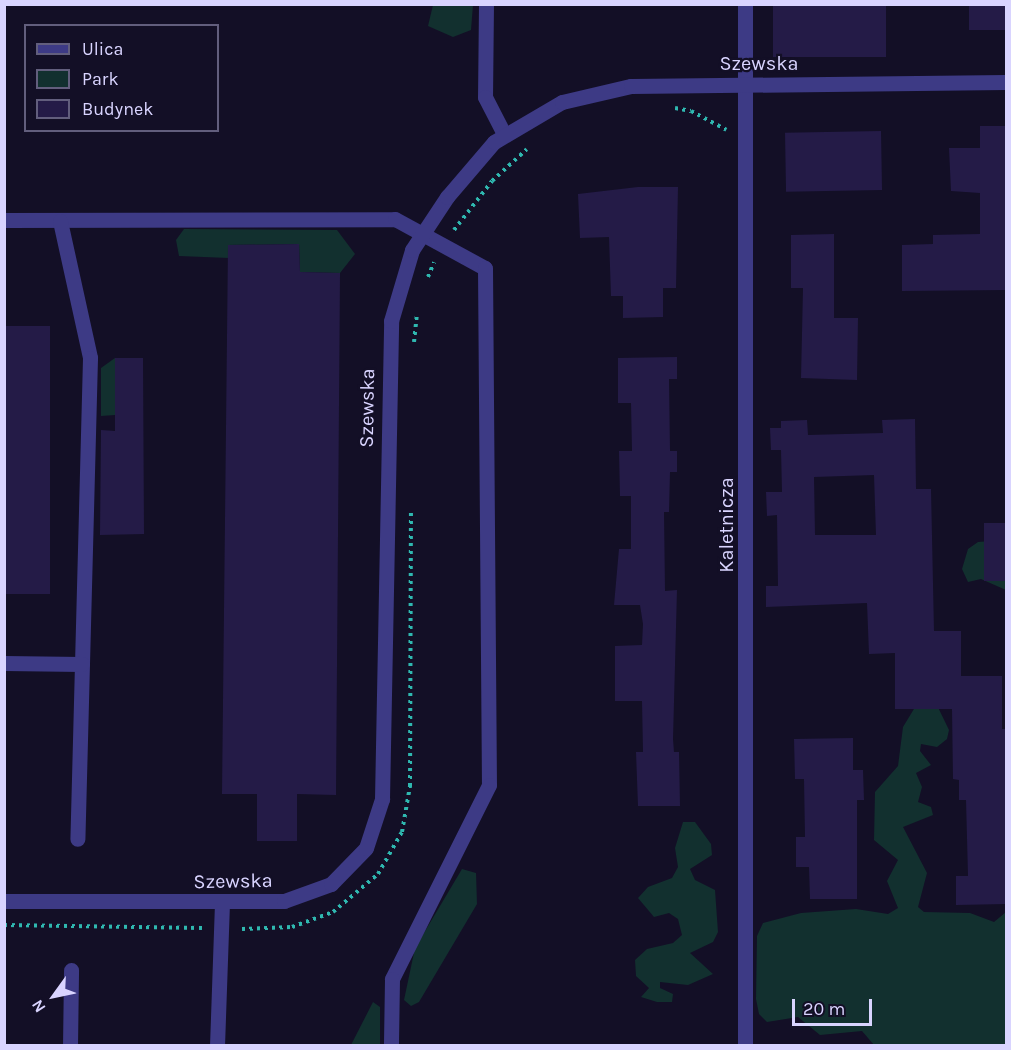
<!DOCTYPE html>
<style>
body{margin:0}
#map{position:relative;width:1011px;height:1050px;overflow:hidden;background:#130f26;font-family:Karla,sans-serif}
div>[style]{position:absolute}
.green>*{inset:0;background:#12302f}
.building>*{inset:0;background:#241b47;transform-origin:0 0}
.path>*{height:4px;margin-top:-2px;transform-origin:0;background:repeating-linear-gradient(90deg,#2fb8b0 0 3px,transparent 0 7.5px)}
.lane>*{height:15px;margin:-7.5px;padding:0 7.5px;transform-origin:7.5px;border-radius:7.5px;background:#3d3a85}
.street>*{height:15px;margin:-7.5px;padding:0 7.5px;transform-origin:7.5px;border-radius:7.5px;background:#3d3a85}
span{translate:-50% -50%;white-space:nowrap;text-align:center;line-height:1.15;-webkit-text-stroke:4.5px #130f26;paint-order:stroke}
.street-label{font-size:20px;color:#d9d4ff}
.frame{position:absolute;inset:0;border:6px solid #d9d4ff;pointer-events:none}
.legend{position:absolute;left:24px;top:24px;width:195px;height:108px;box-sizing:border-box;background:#130f26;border:2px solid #625e7d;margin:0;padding:8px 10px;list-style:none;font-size:18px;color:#d9d4ff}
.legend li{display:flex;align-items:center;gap:12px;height:30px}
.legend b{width:30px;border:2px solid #625e7d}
.north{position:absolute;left:24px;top:966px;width:60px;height:60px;-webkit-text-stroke:4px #130f26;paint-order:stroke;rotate:237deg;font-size:16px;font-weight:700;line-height:24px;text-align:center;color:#d9d4ff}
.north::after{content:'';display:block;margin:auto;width:21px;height:27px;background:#d9d4ff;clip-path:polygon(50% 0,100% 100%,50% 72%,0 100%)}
.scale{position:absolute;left:792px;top:999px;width:80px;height:27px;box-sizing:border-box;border:3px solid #d9d4ff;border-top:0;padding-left:8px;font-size:18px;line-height:21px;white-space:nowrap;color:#d9d4ff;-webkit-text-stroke:4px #130f26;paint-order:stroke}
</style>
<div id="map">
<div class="green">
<div style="clip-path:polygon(433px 5px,473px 5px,471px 30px,453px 37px,428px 26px)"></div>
<div style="clip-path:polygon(184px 229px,337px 230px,355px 254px,340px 273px,300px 272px,299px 244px,228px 245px,229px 258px,179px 256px,176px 240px)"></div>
<div style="clip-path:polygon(115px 358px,115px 415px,101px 416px,101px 368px)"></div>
<div style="clip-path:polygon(1006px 540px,1006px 590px,981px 579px,968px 582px,962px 569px,968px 549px,978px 542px)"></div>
<div style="clip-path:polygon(933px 697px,949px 730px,947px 739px,937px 747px,921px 744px,920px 751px,931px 765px,916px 773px,922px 787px,918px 802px,931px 807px,933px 815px,903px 827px,927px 873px,918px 907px,924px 912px,970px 913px,994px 922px,1006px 912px,1006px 1045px,874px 1045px,862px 1031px,820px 1035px,798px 1017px,767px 1022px,759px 1014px,756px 999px,757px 936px,763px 923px,801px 913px,856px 909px,888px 914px,898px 908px,887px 881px,898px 860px,874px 840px,875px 792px,898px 766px,903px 727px,920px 699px)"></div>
<div style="clip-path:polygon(683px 822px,695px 822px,711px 844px,712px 855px,690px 869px,695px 880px,715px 890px,718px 932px,713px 942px,690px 953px,713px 974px,688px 985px,660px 982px,660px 988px,673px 994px,672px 1002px,657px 1002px,641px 997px,649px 988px,636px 976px,635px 960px,647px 949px,673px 943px,682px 935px,678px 919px,669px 913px,654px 917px,638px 898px,648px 887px,672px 878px,678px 867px,675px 848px)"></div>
<div style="clip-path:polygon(462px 869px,476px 873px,477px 904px,419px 1002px,411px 1006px,404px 1000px,415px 948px)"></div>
<div style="clip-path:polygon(373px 1002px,380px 1007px,380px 1044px,351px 1045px)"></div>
</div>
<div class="building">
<div style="left:773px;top:4px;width:113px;height:53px"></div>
<div style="left:969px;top:4px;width:37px;height:26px"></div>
<div style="clip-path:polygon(980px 126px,1006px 126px,1006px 290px,902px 291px,902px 245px,933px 244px,933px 235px,980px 234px,980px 193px,951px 191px,949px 148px,980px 148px)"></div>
<div style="left:881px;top:131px;width:59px;height:96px;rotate:89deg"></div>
<div style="clip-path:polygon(638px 187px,678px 187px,676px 288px,663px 288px,663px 317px,623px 318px,623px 296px,611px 296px,609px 237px,580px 238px,578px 194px)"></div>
<div style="clip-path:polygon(834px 234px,834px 318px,858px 318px,857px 380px,801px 378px,803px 288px,791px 288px,791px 235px)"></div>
<div style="clip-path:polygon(299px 244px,300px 272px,340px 273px,336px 795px,297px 794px,297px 841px,257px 841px,257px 794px,222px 794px,228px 245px)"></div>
<div style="left:4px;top:326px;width:46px;height:268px"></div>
<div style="clip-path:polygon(677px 357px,677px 379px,669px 379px,670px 451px,677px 451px,677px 472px,670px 472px,669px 512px,664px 512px,665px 591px,677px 590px,673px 739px,674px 752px,679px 752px,680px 806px,638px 806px,636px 752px,643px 752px,642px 701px,615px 701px,615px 646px,642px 645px,643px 624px,640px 605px,614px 605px,619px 549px,631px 549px,631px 496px,620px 496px,619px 451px,632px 451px,631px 403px,618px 403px,618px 358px)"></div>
<div style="clip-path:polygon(115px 358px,143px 358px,144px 534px,100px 535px,101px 430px,115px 431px)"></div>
<div style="clip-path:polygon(evenodd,915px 419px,916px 489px,931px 489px,934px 631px,961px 631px,961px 676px,1002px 676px,1002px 729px,1006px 729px,1006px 904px,956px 905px,956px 876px,968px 876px,966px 800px,959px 800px,959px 780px,953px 779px,952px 709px,895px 709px,895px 653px,869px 654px,867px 603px,766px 607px,766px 586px,778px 586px,777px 515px,767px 516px,766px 492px,782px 492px,781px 450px,771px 450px,770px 428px,781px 428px,781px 421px,807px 420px,808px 435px,883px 433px,882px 420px,915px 419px,874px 475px,876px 535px,815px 535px,814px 477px,874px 475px)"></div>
<div style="left:1006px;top:523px;width:58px;height:22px;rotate:90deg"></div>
<div style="clip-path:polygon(853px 738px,853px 770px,863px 770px,864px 800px,857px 800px,857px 899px,810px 899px,809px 867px,796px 867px,796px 837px,805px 837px,804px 779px,795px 779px,794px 739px)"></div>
</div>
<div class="path">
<div style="left:675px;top:108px;width:16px;rotate:11deg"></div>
<div style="left:691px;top:111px;width:40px;rotate:28deg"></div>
<div style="left:454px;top:230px;width:62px;rotate:-52.2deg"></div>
<div style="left:492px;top:181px;width:47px;rotate:-42.4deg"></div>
<div style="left:428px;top:277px;width:16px;rotate:-68deg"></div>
<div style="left:414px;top:342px;width:29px;rotate:-84deg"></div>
<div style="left:4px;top:925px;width:198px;rotate:0.9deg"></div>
<div style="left:242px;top:929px;width:50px;rotate:-2.3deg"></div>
<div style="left:292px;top:927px;width:44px;rotate:-20.1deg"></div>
<div style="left:333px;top:912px;width:59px;rotate:-40.2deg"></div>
<div style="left:378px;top:874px;width:48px;rotate:-60.3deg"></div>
<div style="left:402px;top:832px;width:47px;rotate:-80.1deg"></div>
<div style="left:410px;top:786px;width:275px;rotate:-89.8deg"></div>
</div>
<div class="lane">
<div style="left:486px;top:4px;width:93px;rotate:90.6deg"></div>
<div style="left:485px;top:97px;width:42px;rotate:62.8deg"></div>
<div style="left:4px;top:220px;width:391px;rotate:-0.1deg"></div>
<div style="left:395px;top:219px;width:102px;rotate:28.6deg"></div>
<div style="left:485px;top:268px;width:517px;rotate:89.56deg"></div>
<div style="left:489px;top:785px;width:217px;rotate:116.6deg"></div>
<div style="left:392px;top:979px;width:67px;rotate:90.9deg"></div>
<div style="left:60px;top:221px;width:140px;rotate:77.6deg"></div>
<div style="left:90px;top:358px;width:481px;rotate:91.5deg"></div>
<div style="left:4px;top:663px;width:78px;rotate:0.7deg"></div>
<div style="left:70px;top:1046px;width:76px;rotate:-89.2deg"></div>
<div style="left:217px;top:1046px;width:143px;rotate:-88deg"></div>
</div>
<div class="street">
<div style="left:745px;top:4px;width:1042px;rotate:90deg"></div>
<div style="left:4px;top:901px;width:280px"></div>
<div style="left:284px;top:901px;width:50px;rotate:-19.9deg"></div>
<div style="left:331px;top:884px;width:50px;rotate:-45.8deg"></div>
<div style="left:366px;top:848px;width:52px;rotate:-71.9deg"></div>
<div style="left:382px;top:799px;width:478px;rotate:-88.9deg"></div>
<div style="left:391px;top:321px;width:74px;rotate:-73.5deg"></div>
<div style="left:412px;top:250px;width:64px;rotate:-56.6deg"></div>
<div style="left:447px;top:197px;width:72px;rotate:-49.5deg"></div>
<div style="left:494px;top:142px;width:79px;rotate:-30.5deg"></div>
<div style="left:562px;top:102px;width:71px;rotate:-13.1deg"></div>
<div style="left:631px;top:86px;width:375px;rotate:-0.6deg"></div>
</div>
<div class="street-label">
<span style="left:759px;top:63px">Szewska</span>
<span style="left:367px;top:408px;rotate:-89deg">Szewska</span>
<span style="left:726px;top:525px;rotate:-90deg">Kaletnicza</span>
<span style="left:233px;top:881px;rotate:-1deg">Szewska</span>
</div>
<div class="frame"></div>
<ul class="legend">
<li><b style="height:8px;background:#3d3a85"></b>Ulica</li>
<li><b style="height:16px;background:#12302f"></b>Park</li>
<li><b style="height:16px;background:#241b47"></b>Budynek</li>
</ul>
<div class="north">N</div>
<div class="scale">20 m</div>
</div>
